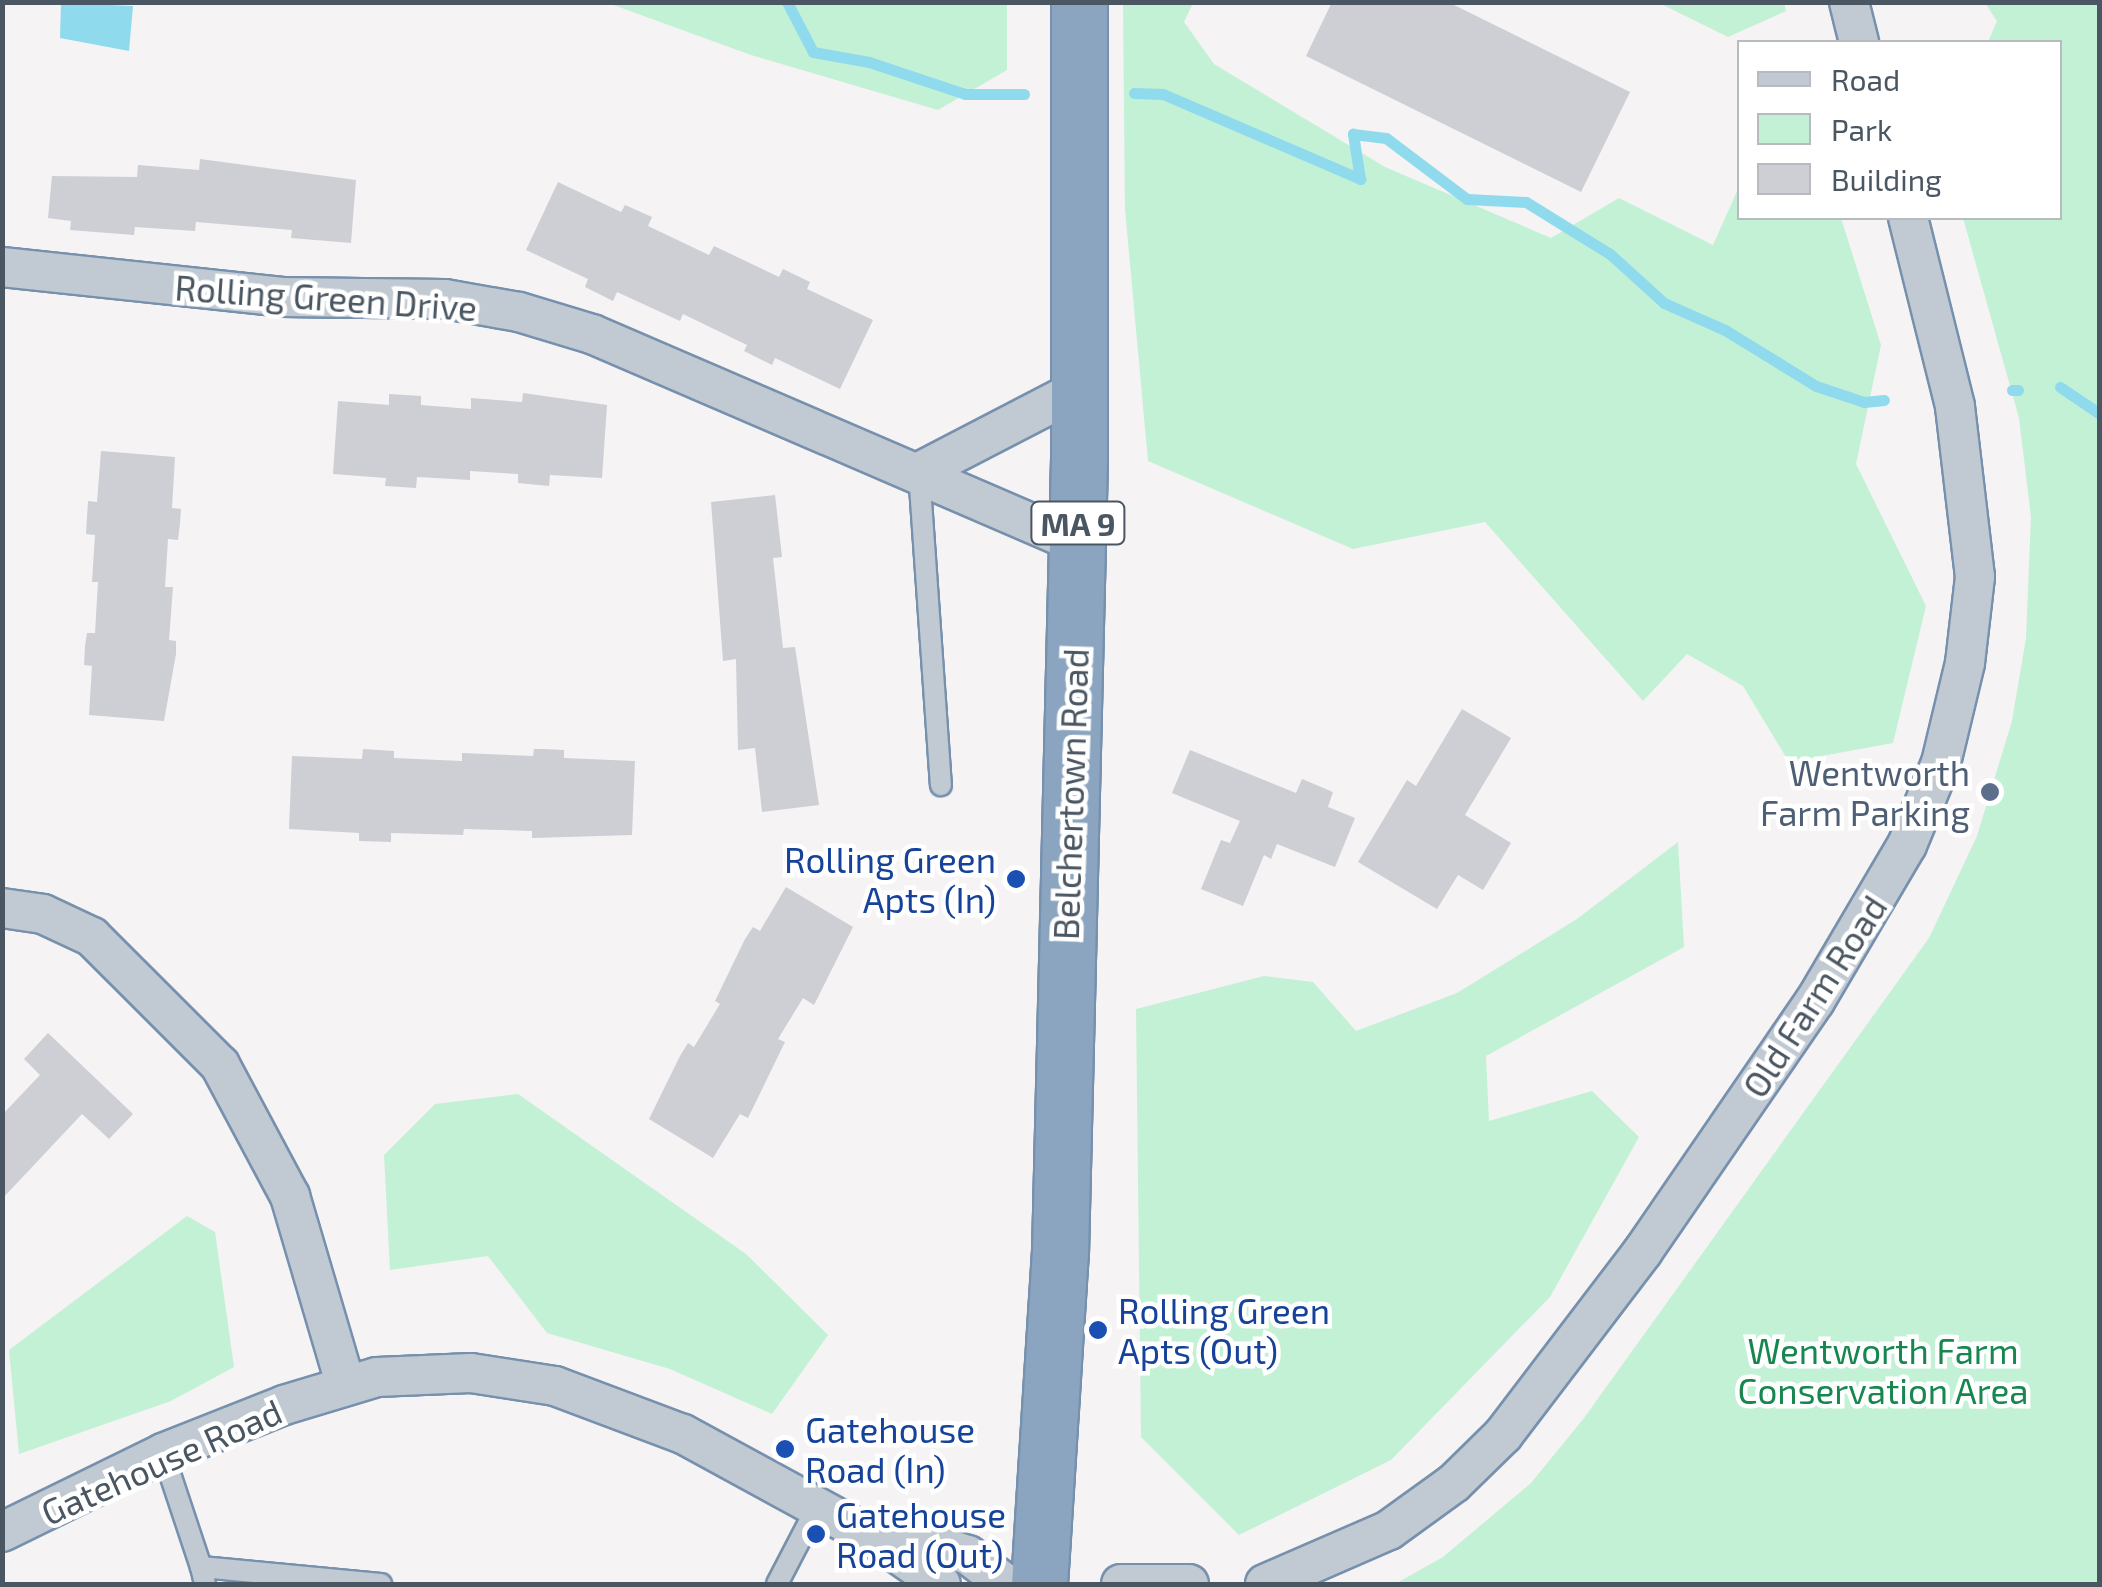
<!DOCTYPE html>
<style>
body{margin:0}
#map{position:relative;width:2102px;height:1587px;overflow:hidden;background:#f5f3f3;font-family:"Exo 2",sans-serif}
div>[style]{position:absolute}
.green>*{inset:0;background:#c3f1d5}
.water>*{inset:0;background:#90daee}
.stream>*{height:11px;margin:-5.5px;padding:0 5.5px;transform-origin:5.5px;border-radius:5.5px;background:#90daee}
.building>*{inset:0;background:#cdcfd5}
.roads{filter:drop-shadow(2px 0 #7690ad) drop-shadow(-2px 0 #7690ad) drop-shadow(0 2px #7690ad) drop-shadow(0 -2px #7690ad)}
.lane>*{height:20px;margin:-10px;padding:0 10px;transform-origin:10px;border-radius:10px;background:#c1cad2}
.street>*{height:38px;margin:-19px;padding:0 19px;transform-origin:19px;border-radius:19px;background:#c1cad2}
.highway>*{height:55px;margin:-27.5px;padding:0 27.5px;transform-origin:27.5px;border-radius:27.5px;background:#8ba5c1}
.dots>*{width:28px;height:28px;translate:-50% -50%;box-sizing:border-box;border:5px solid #fff;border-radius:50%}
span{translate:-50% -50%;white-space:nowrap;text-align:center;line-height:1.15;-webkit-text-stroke:9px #fff;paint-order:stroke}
.shield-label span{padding:2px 8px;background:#fff;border:2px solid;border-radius:8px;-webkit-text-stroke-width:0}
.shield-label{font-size:32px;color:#4a5661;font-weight:700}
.street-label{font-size:35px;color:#4a5661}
.service-label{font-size:35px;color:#4e5e75}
.right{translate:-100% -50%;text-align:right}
.transit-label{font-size:35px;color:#164399}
.left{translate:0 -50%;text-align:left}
.park-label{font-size:35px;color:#17864f}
.frame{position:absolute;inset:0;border:5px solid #4a5661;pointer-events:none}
.legend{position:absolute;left:1737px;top:40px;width:325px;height:180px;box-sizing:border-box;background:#fff;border:2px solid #b7bbc0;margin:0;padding:12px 18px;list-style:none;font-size:30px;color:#4a5661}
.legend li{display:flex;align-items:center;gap:20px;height:50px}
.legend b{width:50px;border:2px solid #b7bbc0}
</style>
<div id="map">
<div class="green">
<div style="clip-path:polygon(608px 3px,1007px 3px,1007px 70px,938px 110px,751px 55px)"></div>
<div style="clip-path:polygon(1123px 3px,1193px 3px,1184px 22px,1214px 64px,1385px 167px,1551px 238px,1619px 198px,1713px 245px,1739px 187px,1740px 218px,1841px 218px,1881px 345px,1856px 464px,1926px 606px,1893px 743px,1789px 762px,1743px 686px,1687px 654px,1643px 701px,1485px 522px,1353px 549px,1148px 461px,1125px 209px)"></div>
<div style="clip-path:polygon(1659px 3px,1784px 3px,1786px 11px,1728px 37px)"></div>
<div style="clip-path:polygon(1985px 3px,2099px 3px,2099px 1584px,1395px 1584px,1443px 1557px,1531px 1483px,1584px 1418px,1929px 938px,1977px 836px,2012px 721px,2026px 638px,2031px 517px,2019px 418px,1963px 218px,2060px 218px,2060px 42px,1988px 42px,1997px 21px)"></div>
<div style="clip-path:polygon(1678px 842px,1684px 947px,1486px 1056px,1489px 1121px,1592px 1091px,1639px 1137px,1550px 1297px,1391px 1460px,1239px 1535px,1141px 1437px,1136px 1009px,1264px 976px,1313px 982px,1356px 1031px,1457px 993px,1577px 919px)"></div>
<div style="clip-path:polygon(518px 1094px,746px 1254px,828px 1335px,772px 1414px,670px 1369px,547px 1333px,488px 1256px,390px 1270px,384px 1155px,435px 1104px)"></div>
<div style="clip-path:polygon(187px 1216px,215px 1232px,234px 1367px,171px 1401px,19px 1454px,9px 1350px)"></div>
</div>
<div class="water">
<div style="clip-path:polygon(61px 3px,133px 6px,129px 51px,60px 38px)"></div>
</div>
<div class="stream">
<div style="left:787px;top:2px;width:56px;rotate:62.5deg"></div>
<div style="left:813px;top:52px;width:57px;rotate:10.1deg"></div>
<div style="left:869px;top:62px;width:101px;rotate:18.4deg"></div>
<div style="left:965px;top:94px;width:59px"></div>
<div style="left:1134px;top:93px;width:29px;rotate:2deg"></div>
<div style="left:1163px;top:94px;width:215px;rotate:23.3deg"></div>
<div style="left:1360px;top:179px;width:46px;rotate:-98.8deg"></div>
<div style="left:1353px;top:134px;width:33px;rotate:7deg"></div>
<div style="left:1386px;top:138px;width:101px;rotate:37deg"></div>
<div style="left:1467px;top:199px;width:59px;rotate:2.9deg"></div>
<div style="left:1526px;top:202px;width:99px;rotate:31.8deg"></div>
<div style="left:1610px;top:254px;width:73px;rotate:42.2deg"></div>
<div style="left:1664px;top:303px;width:67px;rotate:23.9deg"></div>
<div style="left:1725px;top:330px;width:107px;rotate:31.6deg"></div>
<div style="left:1816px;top:386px;width:51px;rotate:18.4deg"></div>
<div style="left:1864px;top:402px;width:20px;rotate:-6deg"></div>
<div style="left:2060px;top:387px;width:48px;rotate:34deg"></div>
<div style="left:2012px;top:390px;width:6px"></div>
</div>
<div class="building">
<div style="clip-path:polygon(1332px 2px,1448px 2px,1630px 92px,1581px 192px,1306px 56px)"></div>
<div style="clip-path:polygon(200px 159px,356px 180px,351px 243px,291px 238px,292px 230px,196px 222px,195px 231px,135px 227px,134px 235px,70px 230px,71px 221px,48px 218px,52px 176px,137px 177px,138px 165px,199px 170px)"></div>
<div style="clip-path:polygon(558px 182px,621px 212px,625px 205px,652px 217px,648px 226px,709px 255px,714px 246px,779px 277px,783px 269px,810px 282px,807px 289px,873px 320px,840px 389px,775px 358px,772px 365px,744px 351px,747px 345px,683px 314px,680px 321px,617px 292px,613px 301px,585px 287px,588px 279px,526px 250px)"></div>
<div style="clip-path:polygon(523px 393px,607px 405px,602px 478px,550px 475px,549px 486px,518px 483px,518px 474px,470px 471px,470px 480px,417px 477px,416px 488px,385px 486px,386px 478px,333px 474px,338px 401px,389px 405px,389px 394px,421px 396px,421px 405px,471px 409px,471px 398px,522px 402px)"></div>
<div style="clip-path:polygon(101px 451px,175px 457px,172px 508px,181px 509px,180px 523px,178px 540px,168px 539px,165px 587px,173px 587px,169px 640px,176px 641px,176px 654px,164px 721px,89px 715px,92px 666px,84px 665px,85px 646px,87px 633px,95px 633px,98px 582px,92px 582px,95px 535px,86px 534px,88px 501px,97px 502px)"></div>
<div style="clip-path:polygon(775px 495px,782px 557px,773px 558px,783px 648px,795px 647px,819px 805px,762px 812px,755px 748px,738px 750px,736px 659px,723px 661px,711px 502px)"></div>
<div style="clip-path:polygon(1462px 709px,1511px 738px,1465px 815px,1511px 843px,1483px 890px,1458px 875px,1437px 909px,1358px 862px,1407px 780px,1416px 786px)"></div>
<div style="clip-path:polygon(363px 749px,394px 751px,394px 758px,462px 761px,462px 753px,533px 756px,534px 749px,544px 749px,564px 750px,564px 758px,635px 761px,632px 835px,532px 838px,532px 831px,464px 829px,463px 835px,391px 833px,391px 842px,359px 841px,359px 833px,289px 829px,292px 756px,362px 759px)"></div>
<div style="clip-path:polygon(1190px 750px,1296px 793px,1302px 779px,1333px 792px,1328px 807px,1355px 818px,1335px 867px,1277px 844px,1271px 859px,1264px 855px,1243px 906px,1201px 889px,1221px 840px,1230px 843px,1240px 821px,1172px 793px)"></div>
<div style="clip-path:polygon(786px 887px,853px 927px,814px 1005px,803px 998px,778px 1039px,785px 1042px,748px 1118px,740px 1114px,713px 1158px,649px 1119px,680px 1056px,688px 1043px,694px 1047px,720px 1004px,715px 1001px,745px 939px,753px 927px,760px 931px)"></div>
<div style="clip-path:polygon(48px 1033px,133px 1114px,109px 1139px,82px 1114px,2px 1199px,2px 1115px,40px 1075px,24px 1059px)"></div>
</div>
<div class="roads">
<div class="lane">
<div style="left:919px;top:472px;width:314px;rotate:86deg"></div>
<div style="left:163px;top:1453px;width:120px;rotate:71.6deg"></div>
<div style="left:205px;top:1584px;width:17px;rotate:-103deg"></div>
<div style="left:201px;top:1567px;width:181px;rotate:5.4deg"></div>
<div style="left:777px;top:1584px;width:87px;rotate:-62.5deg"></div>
</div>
<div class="street">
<div style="left:1849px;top:2px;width:41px;rotate:76deg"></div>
<div style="left:2px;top:267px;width:282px;rotate:6.1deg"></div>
<div style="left:282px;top:297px;width:163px;rotate:0.7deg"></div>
<div style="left:445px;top:299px;width:75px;rotate:10deg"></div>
<div style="left:519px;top:312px;width:76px;rotate:16.8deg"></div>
<div style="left:592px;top:334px;width:528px;rotate:23.31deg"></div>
<div style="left:919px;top:472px;width:180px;rotate:-27.4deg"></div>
<div style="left:2px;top:908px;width:41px;rotate:8.3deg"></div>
<div style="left:43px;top:914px;width:54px;rotate:25.1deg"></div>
<div style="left:92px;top:937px;width:181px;rotate:45deg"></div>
<div style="left:220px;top:1065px;width:149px;rotate:61.9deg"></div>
<div style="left:290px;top:1196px;width:198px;rotate:73.6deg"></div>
<div style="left:2px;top:1532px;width:179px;rotate:-26.1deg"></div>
<div style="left:163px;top:1453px;width:130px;rotate:-21.6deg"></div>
<div style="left:284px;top:1405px;width:97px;rotate:-16.8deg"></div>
<div style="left:377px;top:1377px;width:94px;rotate:-2.4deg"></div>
<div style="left:471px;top:1373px;width:85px;rotate:8.8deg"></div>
<div style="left:555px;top:1386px;width:137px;rotate:20.6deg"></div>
<div style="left:683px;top:1434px;width:226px;rotate:28.6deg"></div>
<div style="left:881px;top:1542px;width:73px;rotate:35deg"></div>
<div style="left:881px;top:1542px;width:56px;rotate:3.1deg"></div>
<div style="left:937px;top:1545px;width:33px;rotate:18deg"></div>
<div style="left:968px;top:1555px;width:48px;rotate:37.3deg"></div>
<div style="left:1121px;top:1584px;width:68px"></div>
<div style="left:1265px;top:1584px;width:135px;rotate:-23.5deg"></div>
<div style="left:1389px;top:1530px;width:80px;rotate:-35.9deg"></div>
<div style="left:1454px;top:1483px;width:69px;rotate:-44.4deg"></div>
<div style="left:1503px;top:1435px;width:231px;rotate:-52.7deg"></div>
<div style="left:1643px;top:1251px;width:303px;rotate:-55.5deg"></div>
<div style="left:1815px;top:1001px;width:181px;rotate:-59.5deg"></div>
<div style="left:1907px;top:845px;width:89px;rotate:-67.5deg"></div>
<div style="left:1941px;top:763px;width:103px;rotate:-76.5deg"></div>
<div style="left:1965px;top:663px;width:87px;rotate:-83.4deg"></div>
<div style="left:1975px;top:577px;width:172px;rotate:-96.7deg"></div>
<div style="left:1955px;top:406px;width:194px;rotate:-104deg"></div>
</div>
<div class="highway">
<div style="left:1039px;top:1584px;width:332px;rotate:-86.4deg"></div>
<div style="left:1060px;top:1253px;width:796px;rotate:-88.63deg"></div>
<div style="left:1079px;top:457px;width:455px;rotate:-90deg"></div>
</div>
</div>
<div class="dots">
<div style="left:1990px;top:792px;background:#5c6f8a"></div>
<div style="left:1016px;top:879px;background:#1a4fb4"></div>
<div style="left:1098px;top:1330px;background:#1a4fb4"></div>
<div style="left:785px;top:1449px;background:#1a4fb4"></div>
<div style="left:816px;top:1534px;background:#1a4fb4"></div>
</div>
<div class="shield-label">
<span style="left:1078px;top:523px">MA 9</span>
</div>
<div class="street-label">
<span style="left:326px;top:297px;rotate:4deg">Rolling Green Drive</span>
<span style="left:1070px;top:794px;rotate:-88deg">Belchertown Road</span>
<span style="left:1814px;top:996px;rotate:-57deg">Old Farm Road</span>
<span style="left:161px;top:1461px;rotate:-24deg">Gatehouse Road</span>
</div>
<div class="service-label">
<span class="right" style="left:1970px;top:792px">Wentworth<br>Farm Parking</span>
</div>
<div class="transit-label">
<span class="right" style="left:996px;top:879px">Rolling Green<br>Apts (In)</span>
<span class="left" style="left:1118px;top:1330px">Rolling Green<br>Apts (Out)</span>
<span class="left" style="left:805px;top:1449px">Gatehouse<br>Road (In)</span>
<span class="left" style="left:836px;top:1534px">Gatehouse<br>Road (Out)</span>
</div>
<div class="park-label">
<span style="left:1883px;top:1370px">Wentworth Farm<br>Conservation Area</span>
</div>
<div class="frame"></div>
<ul class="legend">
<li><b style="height:12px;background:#c1cad2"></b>Road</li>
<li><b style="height:28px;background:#c3f1d5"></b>Park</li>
<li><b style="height:28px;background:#cdcfd5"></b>Building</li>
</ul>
</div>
